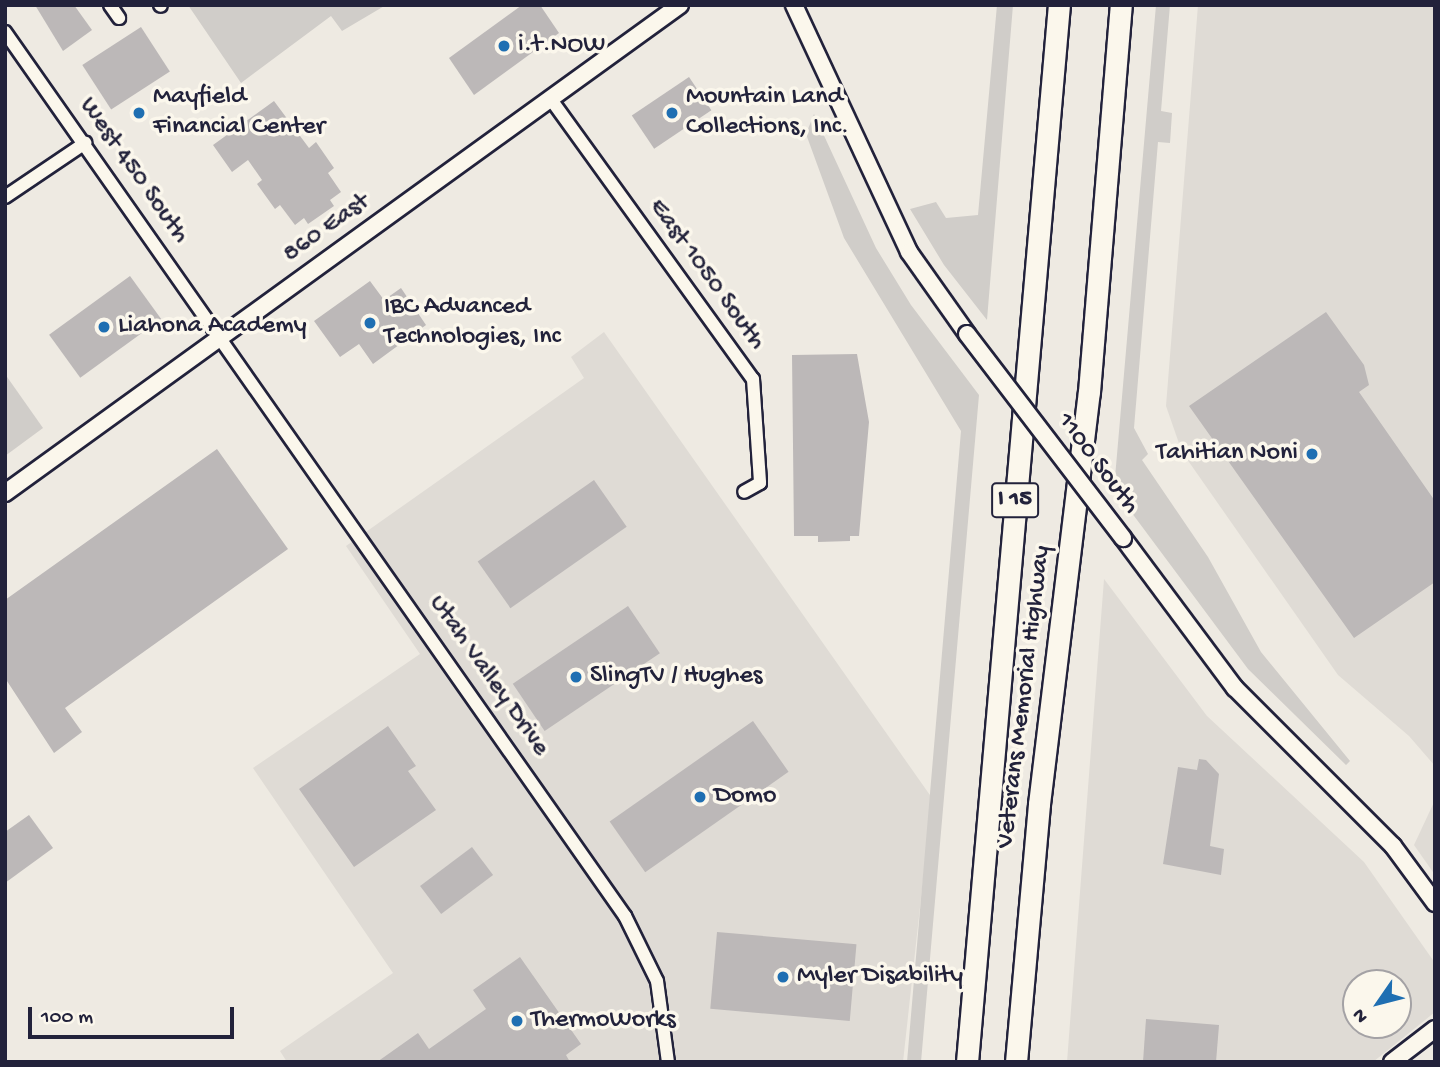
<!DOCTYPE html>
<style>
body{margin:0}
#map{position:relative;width:1440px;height:1067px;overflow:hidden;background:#eeeae2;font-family:"Gochi Hand",sans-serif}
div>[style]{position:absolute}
.built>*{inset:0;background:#dfdbd5}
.green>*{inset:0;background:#d0cdc9}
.building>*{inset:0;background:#bcb8b8;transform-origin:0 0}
.roads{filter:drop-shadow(2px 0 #22223b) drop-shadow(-2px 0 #22223b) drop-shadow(0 2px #22223b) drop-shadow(0 -2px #22223b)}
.street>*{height:12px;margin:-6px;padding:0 6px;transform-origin:6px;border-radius:6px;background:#fbf7ec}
.secondary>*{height:16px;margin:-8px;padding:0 8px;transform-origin:8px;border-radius:8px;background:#fbf7ec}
.highway>*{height:21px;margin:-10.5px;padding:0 10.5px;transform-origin:10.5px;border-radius:10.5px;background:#fbf7ec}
.bridges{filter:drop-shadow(2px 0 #22223b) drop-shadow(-2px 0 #22223b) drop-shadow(0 2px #22223b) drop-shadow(0 -2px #22223b)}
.secondary-bridge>*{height:16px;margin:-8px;padding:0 8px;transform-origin:8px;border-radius:8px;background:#fbf7ec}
.dots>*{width:19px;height:19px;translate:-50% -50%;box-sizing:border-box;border:4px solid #fbf7ec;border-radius:50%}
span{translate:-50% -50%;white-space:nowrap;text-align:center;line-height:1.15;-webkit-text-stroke:7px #fbf7ec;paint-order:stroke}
.shield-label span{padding:2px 5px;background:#fbf7ec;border:2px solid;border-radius:5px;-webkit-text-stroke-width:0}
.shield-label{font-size:24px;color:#22223b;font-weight:700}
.poi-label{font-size:26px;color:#22223b}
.left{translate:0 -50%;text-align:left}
.right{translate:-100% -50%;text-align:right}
.street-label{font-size:26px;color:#22223b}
.frame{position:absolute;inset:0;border:7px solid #22223b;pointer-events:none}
.north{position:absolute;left:1342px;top:969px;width:70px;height:70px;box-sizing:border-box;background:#fbf7ec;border:2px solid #a4a2a5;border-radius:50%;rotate:235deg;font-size:19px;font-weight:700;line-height:28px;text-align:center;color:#22223b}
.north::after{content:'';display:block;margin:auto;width:24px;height:32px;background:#1f6fb2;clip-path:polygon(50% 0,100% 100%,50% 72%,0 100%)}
.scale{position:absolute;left:28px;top:1007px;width:206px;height:32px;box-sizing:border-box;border:4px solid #22223b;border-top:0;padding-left:9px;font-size:21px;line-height:24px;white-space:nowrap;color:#22223b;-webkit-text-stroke:5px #fbf7ec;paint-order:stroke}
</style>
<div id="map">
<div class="built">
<div style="clip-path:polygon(1198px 5px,1435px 5px,1435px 766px,1409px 736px,1338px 675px,1182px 452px,1166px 406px)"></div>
<div style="clip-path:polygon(604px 332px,932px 798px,903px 1062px,287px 1062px,280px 1051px,393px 973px,253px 768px,420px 654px,346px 546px,584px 378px,571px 357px)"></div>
<div style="clip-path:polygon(evenodd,1104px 579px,1207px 716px,1364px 862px,1435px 963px,1435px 1012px,1373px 1062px,1067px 1062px,1104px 579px,1356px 983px,1398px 983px,1398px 1025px,1356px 1025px,1356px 983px)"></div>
<div style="clip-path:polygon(1435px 800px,1435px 875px,1414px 845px)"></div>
</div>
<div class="green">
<div style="clip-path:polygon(188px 5px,386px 5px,342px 31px,331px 16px,241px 83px)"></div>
<div style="clip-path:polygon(997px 5px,1013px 5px,987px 320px,944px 265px,910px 209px,936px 202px,946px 218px,978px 215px)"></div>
<div style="clip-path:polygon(1156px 5px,1170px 5px,1161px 111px,1172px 113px,1170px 143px,1158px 142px,1134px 428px,1148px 454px,1142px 460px,1208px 557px,1261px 652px,1350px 761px,1346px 765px,1248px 669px,1114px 489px)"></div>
<div style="clip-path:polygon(814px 114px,876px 248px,911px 305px,979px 395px,921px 1062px,907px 1062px,961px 431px,844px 238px,806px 134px)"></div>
<div style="clip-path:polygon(5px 374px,43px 428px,5px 456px)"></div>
</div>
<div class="building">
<div style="clip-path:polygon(35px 5px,74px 5px,92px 30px,63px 51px)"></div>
<div style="clip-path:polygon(522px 5px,540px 5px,559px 33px,474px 95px,449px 58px)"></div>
<div style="left:141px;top:27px;width:53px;height:70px;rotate:57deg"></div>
<div style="left:689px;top:77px;width:40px;height:69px;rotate:56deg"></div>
<div style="clip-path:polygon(274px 101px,309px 148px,316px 142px,334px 168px,328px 173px,341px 192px,330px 200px,334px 206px,308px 224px,304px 218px,295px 225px,280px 205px,275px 209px,257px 184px,262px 180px,248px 160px,232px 172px,213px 145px)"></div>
<div style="left:130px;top:276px;width:53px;height:100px;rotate:54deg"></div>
<div style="clip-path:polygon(370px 281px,384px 300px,401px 288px,426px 325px,373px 364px,359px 344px,340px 357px,314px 321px)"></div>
<div style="clip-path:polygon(1326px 312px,1364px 365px,1369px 385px,1359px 392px,1435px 501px,1435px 582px,1354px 638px,1189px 406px)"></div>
<div style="clip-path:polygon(857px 354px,869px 422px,859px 536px,850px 536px,850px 541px,818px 542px,818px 536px,794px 536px,792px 355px)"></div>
<div style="clip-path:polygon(217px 449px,288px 549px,65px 708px,82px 732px,54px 753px,5px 678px,5px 600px)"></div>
<div style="left:594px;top:480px;width:57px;height:142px;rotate:55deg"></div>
<div style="left:628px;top:606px;width:57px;height:139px;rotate:56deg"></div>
<div style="left:753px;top:721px;width:62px;height:175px;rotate:55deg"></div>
<div style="clip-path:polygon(388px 726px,416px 766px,408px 771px,436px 810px,354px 867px,299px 789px)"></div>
<div style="clip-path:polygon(1199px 759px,1206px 760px,1219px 774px,1210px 846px,1224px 849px,1221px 875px,1163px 864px,1178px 767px,1197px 770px)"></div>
<div style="clip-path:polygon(29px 815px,53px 848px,5px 883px,5px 832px)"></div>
<div style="left:472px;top:847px;width:35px;height:65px;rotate:53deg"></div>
<div style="left:717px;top:932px;width:140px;height:77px;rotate:5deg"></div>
<div style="clip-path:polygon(520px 957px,581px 1044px,566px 1055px,570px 1062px,377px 1062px,418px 1033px,429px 1049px,486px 1009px,473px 990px)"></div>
<div style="clip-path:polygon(1146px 1019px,1219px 1025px,1216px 1062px,1143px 1062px)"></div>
</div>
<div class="roads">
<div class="street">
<div style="left:110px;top:5px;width:16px;rotate:55deg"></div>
<div style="left:160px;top:5px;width:1px;rotate:45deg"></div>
<div style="left:5px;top:32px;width:1080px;rotate:54.96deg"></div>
<div style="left:625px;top:916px;width:72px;rotate:63.8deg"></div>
<div style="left:657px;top:981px;width:82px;rotate:82.3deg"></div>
<div style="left:550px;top:98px;width:347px;rotate:54.2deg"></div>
<div style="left:753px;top:379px;width:104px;rotate:86.1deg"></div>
<div style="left:760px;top:483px;width:18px;rotate:151deg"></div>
<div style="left:5px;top:197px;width:97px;rotate:-34deg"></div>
</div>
<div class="secondary">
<div style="left:794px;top:5px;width:272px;rotate:65deg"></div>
<div style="left:909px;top:252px;width:100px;rotate:54.7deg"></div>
<div style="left:5px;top:493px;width:833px;rotate:-35.87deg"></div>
<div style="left:1123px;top:538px;width:187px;rotate:53.3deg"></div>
<div style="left:1235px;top:688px;width:223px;rotate:45deg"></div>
<div style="left:1393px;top:846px;width:71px;rotate:53.6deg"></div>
<div style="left:1392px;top:1062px;width:54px;rotate:-37.5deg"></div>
</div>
<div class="highway">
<div style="left:967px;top:1062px;width:1061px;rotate:-85.03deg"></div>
<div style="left:1016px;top:1062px;width:259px;rotate:-84.9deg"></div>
<div style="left:1039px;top:804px;width:415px;rotate:-83.1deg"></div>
<div style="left:1089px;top:392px;width:388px;rotate:-85.3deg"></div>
</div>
</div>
<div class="bridges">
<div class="secondary-bridge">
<div style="left:967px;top:334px;width:257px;rotate:52.6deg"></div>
</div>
</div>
<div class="dots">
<div style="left:504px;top:46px;background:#1f6fb2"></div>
<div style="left:139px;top:113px;background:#1f6fb2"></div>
<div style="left:672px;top:113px;background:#1f6fb2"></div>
<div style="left:370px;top:323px;background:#1f6fb2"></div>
<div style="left:104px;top:327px;background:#1f6fb2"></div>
<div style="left:1312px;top:454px;background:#1f6fb2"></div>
<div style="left:576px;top:677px;background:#1f6fb2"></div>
<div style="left:700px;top:797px;background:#1f6fb2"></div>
<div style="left:783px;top:977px;background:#1f6fb2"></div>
<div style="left:517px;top:1021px;background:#1f6fb2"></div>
</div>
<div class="shield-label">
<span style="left:1015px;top:500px">I 15</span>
</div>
<div class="poi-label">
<span class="left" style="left:518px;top:46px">i.t.NOW</span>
<span class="left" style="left:153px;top:113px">Mayfield<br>Financial Center</span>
<span class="left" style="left:686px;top:113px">Mountain Land<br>Collections, Inc.</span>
<span class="left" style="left:384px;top:323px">IBC Advanced<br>Technologies, Inc</span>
<span class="left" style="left:118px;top:327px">Liahona Academy</span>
<span class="right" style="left:1298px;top:454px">Tahitian Noni</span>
<span class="left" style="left:590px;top:677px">SlingTV / Hughes</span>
<span class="left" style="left:714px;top:797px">Domo</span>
<span class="left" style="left:797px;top:977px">Myler Disability</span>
<span class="left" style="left:531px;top:1021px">ThermoWorks</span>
</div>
<div class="street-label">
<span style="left:133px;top:171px;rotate:55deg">West 450 South</span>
<span style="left:327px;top:229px;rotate:-36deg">860 East</span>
<span style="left:706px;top:275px;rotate:54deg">East 1050 South</span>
<span style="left:1097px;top:464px;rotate:53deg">1100 South</span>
<span style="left:488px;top:676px;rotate:55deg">Utah Valley Drive</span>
<span style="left:1025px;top:697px;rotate:-83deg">Veterans Memorial Highway</span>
</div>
<div class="frame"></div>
<div class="north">N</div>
<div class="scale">100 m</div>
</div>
